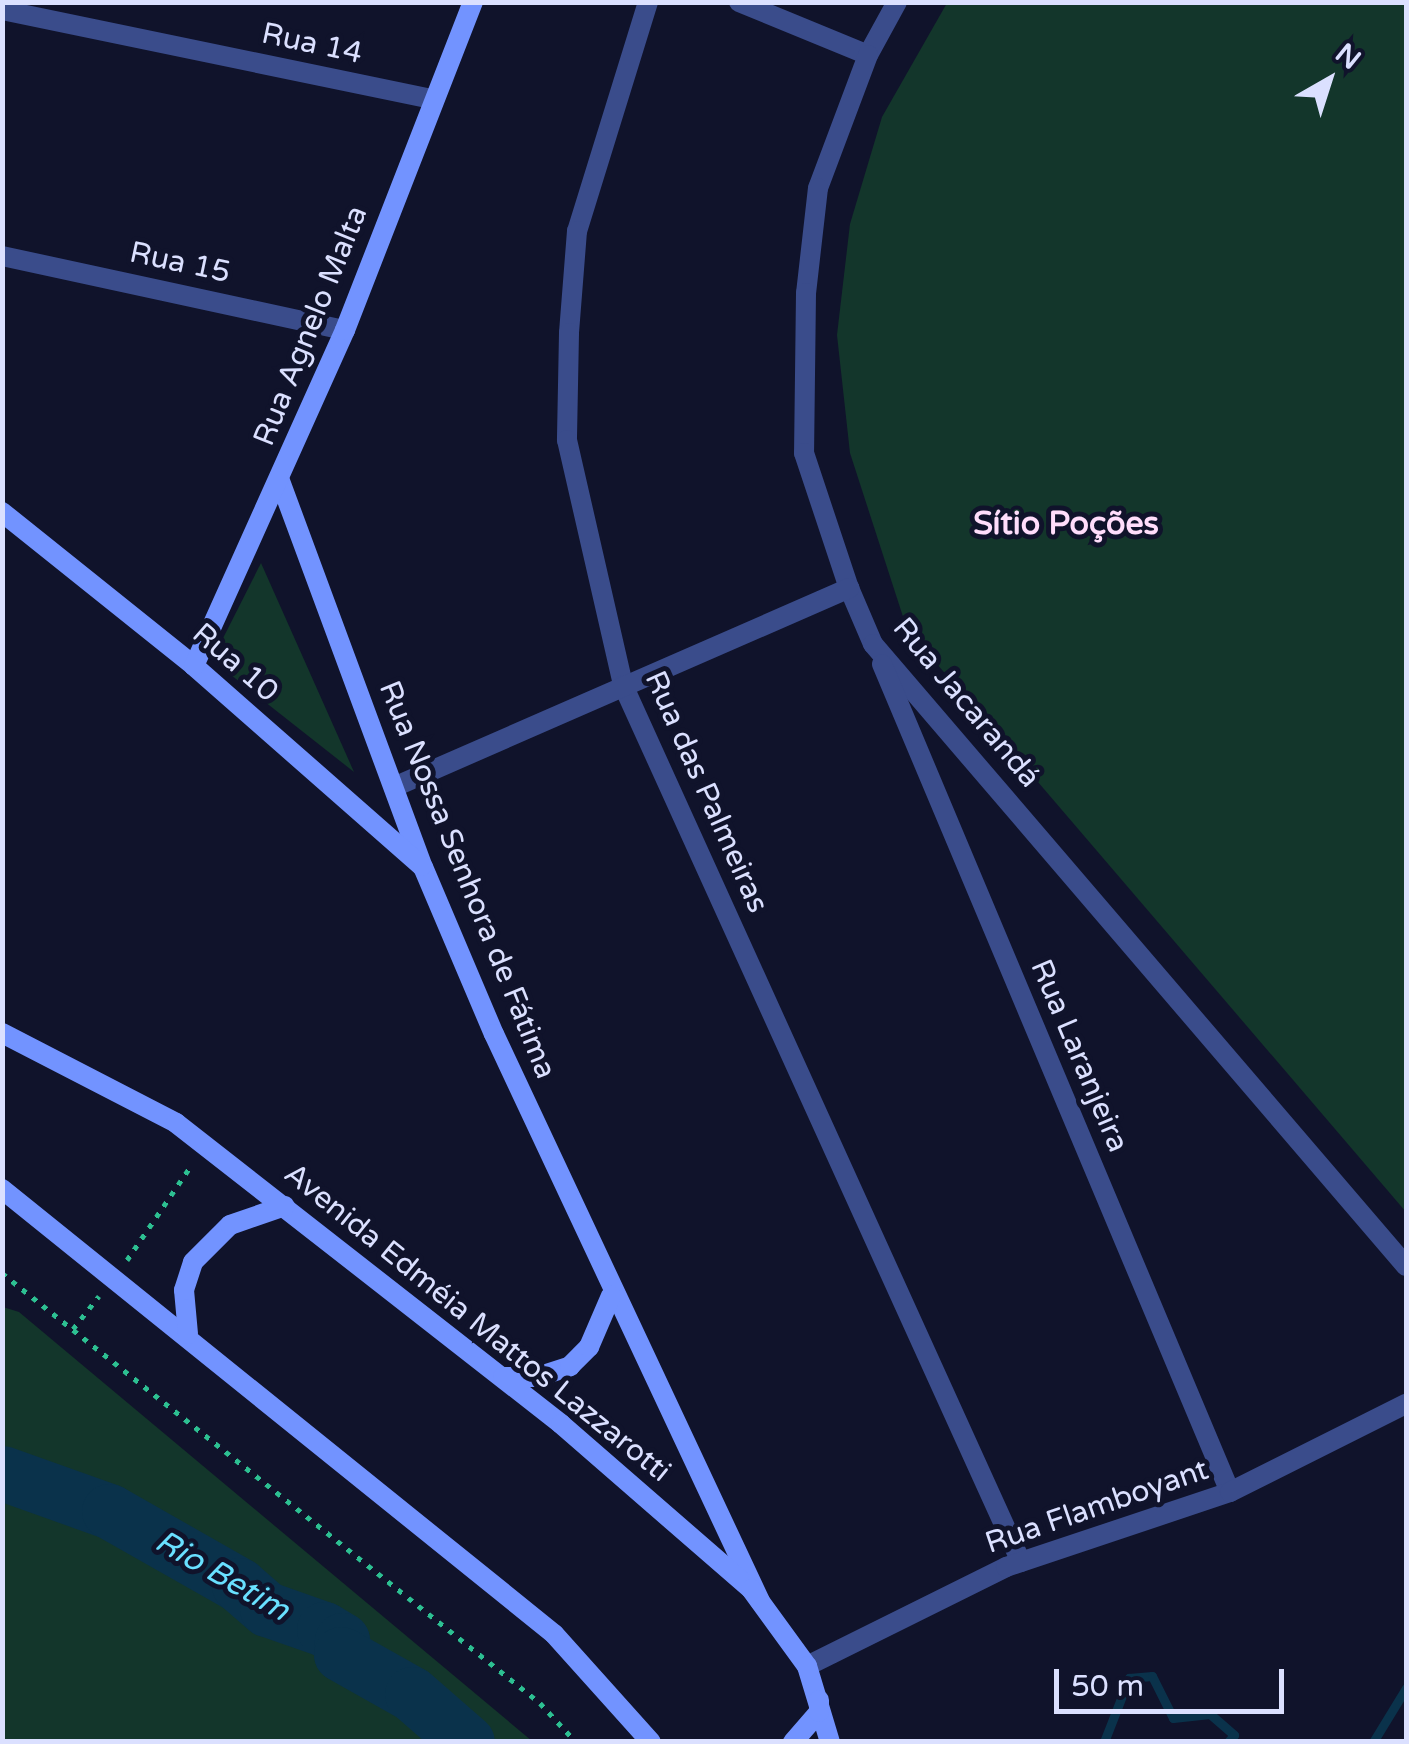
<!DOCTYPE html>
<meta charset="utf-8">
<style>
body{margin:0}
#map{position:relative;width:1409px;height:1744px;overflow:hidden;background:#10132b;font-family:"Varela Round",sans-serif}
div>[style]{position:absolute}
.green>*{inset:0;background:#13362b}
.stream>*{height:9px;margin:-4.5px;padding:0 4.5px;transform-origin:4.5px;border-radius:4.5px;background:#0a324b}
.river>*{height:55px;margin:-27.5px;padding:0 27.5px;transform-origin:27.5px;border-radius:27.5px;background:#0a324b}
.path>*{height:5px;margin-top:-2.5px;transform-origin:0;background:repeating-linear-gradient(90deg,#2dc092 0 5px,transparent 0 13px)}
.street>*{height:20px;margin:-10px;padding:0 10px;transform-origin:10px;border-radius:10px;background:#3a4c8b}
.secondary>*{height:20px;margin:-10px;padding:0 10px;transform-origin:10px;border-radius:10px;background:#7293ff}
span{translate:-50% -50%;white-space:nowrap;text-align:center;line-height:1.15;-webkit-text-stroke:10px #10132b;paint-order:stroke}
.street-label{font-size:30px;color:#dbe0ff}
.neighbourhood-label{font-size:32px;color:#ffddfb;font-weight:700}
.water-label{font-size:32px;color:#69e0ff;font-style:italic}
.frame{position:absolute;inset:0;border:5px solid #dbe0ff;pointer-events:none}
.north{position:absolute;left:1279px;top:30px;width:100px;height:100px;-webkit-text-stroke:8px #10132b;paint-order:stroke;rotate:39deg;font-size:28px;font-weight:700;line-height:40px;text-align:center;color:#dbe0ff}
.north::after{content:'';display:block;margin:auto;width:35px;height:45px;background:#dbe0ff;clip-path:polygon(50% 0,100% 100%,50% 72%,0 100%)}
.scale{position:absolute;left:1054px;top:1669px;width:230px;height:45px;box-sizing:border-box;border:5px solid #dbe0ff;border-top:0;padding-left:12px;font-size:30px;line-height:35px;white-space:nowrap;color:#dbe0ff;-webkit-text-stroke:8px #10132b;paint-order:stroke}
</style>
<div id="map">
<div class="green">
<div style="clip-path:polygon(947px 3px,1406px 3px,1406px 1212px,907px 629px,850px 453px,837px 335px,850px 224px,882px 117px)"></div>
<div style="clip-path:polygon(261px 563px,354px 772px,212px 660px)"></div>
<div style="clip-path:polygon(3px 1307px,19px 1312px,532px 1741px,3px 1741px)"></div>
</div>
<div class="stream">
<div style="left:1104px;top:1742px;width:69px;rotate:-68.7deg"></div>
<div style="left:1129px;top:1678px;width:23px;rotate:-5deg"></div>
<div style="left:1152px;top:1676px;width:47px;rotate:63.4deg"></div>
<div style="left:1173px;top:1718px;width:37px;rotate:-6deg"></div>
<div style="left:1210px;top:1714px;width:32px;rotate:41deg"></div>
<div style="left:1234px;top:1735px;width:9px;rotate:131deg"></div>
<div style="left:1373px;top:1742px;width:63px;rotate:-58.6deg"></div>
</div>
<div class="river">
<div style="left:2px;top:1473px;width:114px;rotate:19.6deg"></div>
<div style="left:109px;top:1511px;width:150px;rotate:29.6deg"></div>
<div style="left:239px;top:1585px;width:37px;rotate:41deg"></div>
<div style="left:267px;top:1609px;width:60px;rotate:19.3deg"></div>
<div style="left:324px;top:1629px;width:21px;rotate:31deg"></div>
<div style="left:342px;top:1640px;width:14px;rotate:94deg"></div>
<div style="left:341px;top:1654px;width:81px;rotate:29.4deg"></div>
<div style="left:412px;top:1694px;width:73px;rotate:41.1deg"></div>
</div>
<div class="path">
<div style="left:127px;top:1260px;width:114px;rotate:-55.8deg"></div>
<div style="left:2px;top:1273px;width:689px;rotate:38.63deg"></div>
<div style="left:540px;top:1703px;width:53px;rotate:47.3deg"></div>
<div style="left:73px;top:1329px;width:42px;rotate:-51.8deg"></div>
</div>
<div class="street">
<div style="left:648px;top:2px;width:240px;rotate:107.2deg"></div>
<div style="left:577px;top:231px;width:102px;rotate:94.5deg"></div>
<div style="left:569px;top:333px;width:107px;rotate:91.1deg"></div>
<div style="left:567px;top:440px;width:251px;rotate:77.1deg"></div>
<div style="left:623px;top:685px;width:963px;rotate:65.59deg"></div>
<div style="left:739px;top:2px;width:139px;rotate:22.3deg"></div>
<div style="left:897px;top:2px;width:60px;rotate:118.7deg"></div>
<div style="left:868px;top:55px;width:142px;rotate:110.6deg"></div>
<div style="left:818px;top:188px;width:106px;rotate:96.5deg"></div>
<div style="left:806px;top:293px;width:160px;rotate:90.7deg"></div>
<div style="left:804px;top:453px;width:142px;rotate:71.6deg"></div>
<div style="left:849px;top:588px;width:61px;rotate:66.8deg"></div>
<div style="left:873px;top:644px;width:819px;rotate:49.41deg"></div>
<div style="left:2px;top:10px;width:440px;rotate:11.7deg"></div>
<div style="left:2px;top:256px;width:351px;rotate:12.2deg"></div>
<div style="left:882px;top:664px;width:898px;rotate:67.2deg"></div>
<div style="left:394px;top:787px;width:497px;rotate:-23.6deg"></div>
<div style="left:807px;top:1666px;width:222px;rotate:-26.4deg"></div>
<div style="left:1006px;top:1567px;width:236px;rotate:-18.5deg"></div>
<div style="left:1230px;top:1492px;width:197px;rotate:-26.6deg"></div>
</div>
<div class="secondary">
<div style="left:280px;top:481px;width:412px;rotate:69.7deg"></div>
<div style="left:423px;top:867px;width:181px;rotate:67deg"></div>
<div style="left:494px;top:1034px;width:626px;rotate:64.87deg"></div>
<div style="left:2px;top:512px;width:246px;rotate:38.7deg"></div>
<div style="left:194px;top:666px;width:303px;rotate:41.3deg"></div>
<div style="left:194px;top:666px;width:368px;rotate:-65.8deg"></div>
<div style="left:345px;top:330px;width:352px;rotate:-68.7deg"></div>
<div style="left:2px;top:1033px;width:196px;rotate:27.3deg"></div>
<div style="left:176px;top:1123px;width:489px;rotate:38deg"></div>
<div style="left:561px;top:1424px;width:252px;rotate:41deg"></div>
<div style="left:751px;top:1589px;width:95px;rotate:54deg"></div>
<div style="left:807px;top:1666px;width:79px;rotate:73.2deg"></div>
<div style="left:2px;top:1189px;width:709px;rotate:38.87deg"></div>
<div style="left:554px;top:1634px;width:145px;rotate:48.1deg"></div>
<div style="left:188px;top:1334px;width:44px;rotate:-95.2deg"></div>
<div style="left:184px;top:1290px;width:29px;rotate:-72deg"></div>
<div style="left:193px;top:1262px;width:52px;rotate:-45deg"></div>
<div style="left:230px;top:1225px;width:58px;rotate:-19.1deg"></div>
<div style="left:503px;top:1377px;width:34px"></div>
<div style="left:537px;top:1377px;width:35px;rotate:-18deg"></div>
<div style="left:570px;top:1366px;width:27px;rotate:-45deg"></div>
<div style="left:589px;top:1347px;width:56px;rotate:-66.7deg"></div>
<div style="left:793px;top:1742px;width:40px;rotate:-49deg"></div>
<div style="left:819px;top:1712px;width:12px;rotate:-90deg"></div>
</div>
<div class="street-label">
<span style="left:312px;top:44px;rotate:12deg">Rua 14</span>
<span style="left:180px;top:263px;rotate:12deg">Rua 15</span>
<span style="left:311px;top:326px;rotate:-68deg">Rua Agnelo Malta</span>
<span style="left:235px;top:663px;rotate:41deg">Rua 10</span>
<span style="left:966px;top:703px;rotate:50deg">Rua Jacarandá</span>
<span style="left:706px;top:792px;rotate:66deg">Rua das Palmeiras</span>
<span style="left:467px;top:880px;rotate:68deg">Rua Nossa Senhora de Fátima</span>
<span style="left:1079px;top:1056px;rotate:67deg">Rua Laranjeira</span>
<span style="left:477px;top:1323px;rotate:39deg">Avenida Edméia Mattos Lazzarotti</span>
<span style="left:1097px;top:1507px;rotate:-19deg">Rua Flamboyant</span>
</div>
<div class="neighbourhood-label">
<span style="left:1066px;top:524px">Sítio Poções</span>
</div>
<div class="water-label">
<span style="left:222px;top:1576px;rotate:30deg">Rio Betim</span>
</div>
<div class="frame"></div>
<div class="north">N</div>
<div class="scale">50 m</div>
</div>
